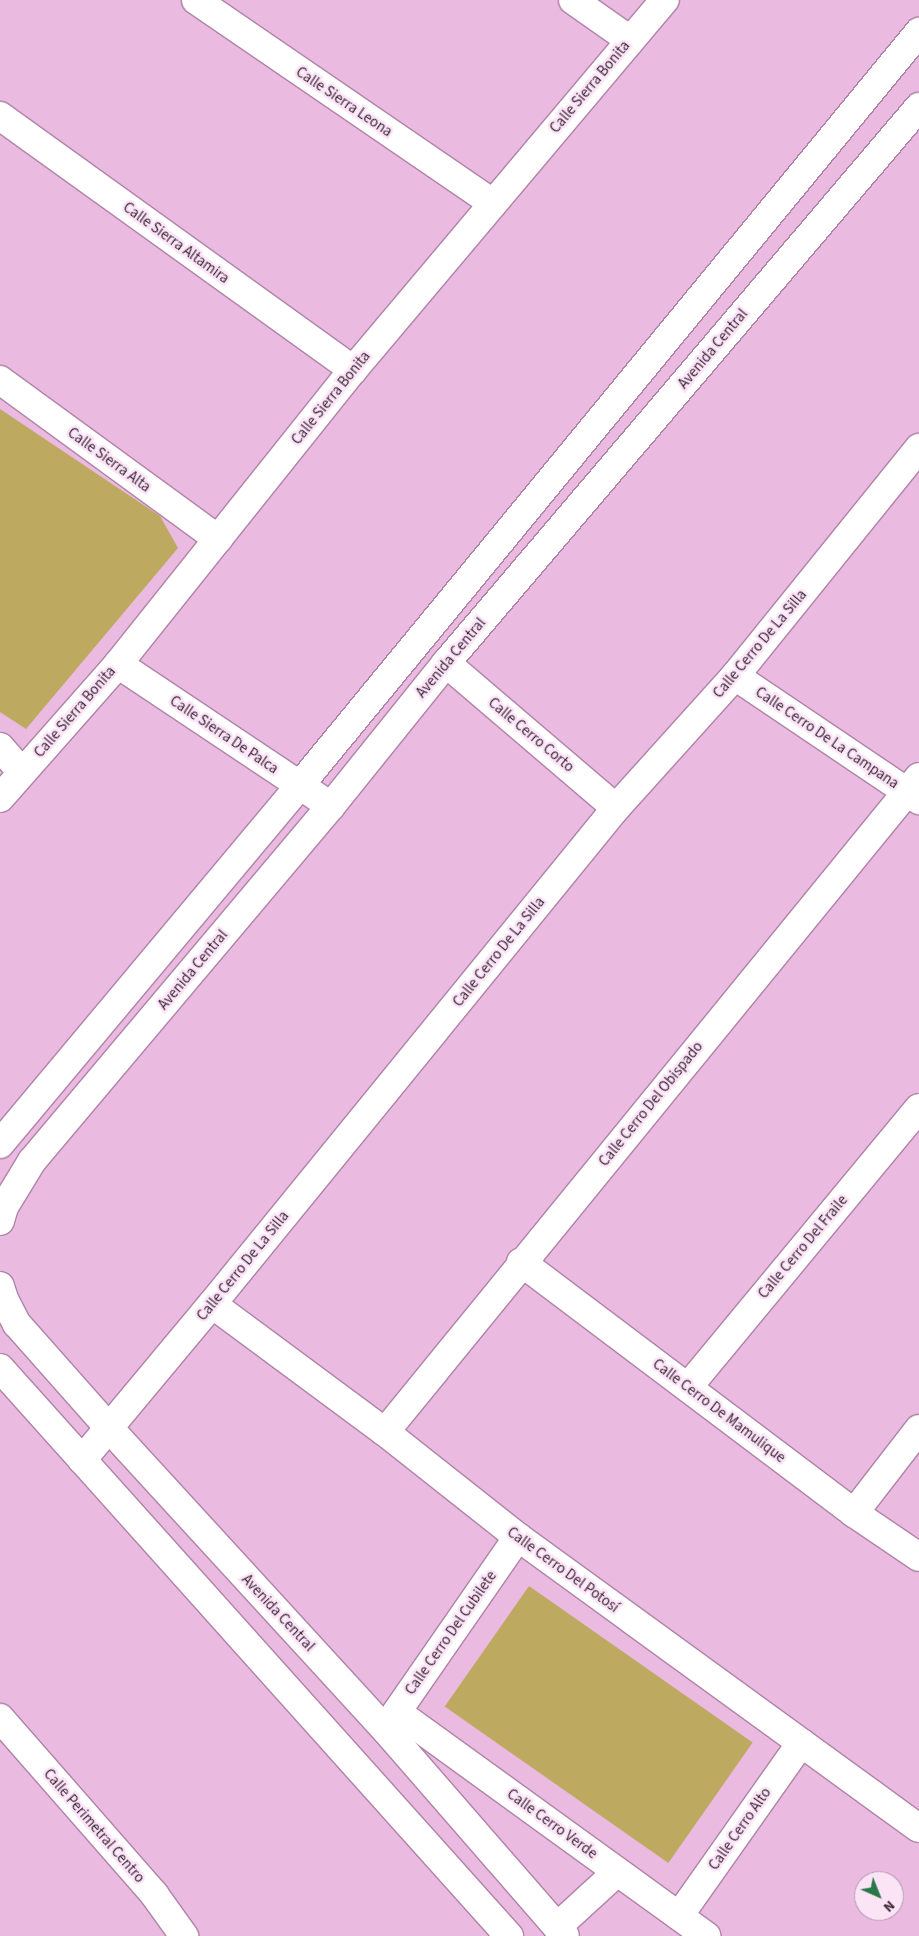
<!DOCTYPE html>
<meta charset="utf-8">
<style>
body{margin:0}
#map{position:relative;width:919px;height:1936px;overflow:hidden;background:#eabae0;font-family:"Source Sans 3",sans-serif}
div>[style]{position:absolute}
.green>*{inset:0;background:#bea961;transform-origin:0 0}
.roads{filter:drop-shadow(1px 0 #b083a7) drop-shadow(-1px 0 #b083a7) drop-shadow(0 1px #b083a7) drop-shadow(0 -1px #b083a7)}
.minor>*{height:28px;margin:-14px;padding:0 14px;transform-origin:14px;border-radius:14px;background:#fff}
.tertiary>*{height:28px;margin:-14px;padding:0 14px;transform-origin:14px;border-radius:14px;background:#fff}
span{translate:-50% -50%;white-space:nowrap;text-align:center;line-height:1.15;-webkit-text-stroke:5px #fce4f7;paint-order:stroke}
.street-label{font-size:15px;color:#392736}
.north{position:absolute;left:854px;top:1871px;width:50px;height:50px;box-sizing:border-box;background:#fce4f7;border:1px solid #ae98aa;border-radius:50%;rotate:136deg;font-size:14px;font-weight:700;line-height:20px;text-align:center;color:#392736}
.north::after{content:'';display:block;margin:auto;width:18px;height:22px;background:#287848;clip-path:polygon(50% 0,100% 100%,50% 72%,0 100%)}
</style>
<div id="map">
<div class="green">
<div style="clip-path:polygon(0 409px,160px 516px,178px 548px,26px 729px,0 712px)"></div>
<div style="left:529px;top:1586px;width:273px;height:147px;rotate:35deg"></div>
</div>
<div class="roads">
<div class="minor">
<div style="left:196px;top:0;width:360px;rotate:34.4deg"></div>
<div style="left:573px;top:0;width:70px;rotate:35.1deg"></div>
<div style="left:0;top:116px;width:435px;rotate:35.7deg"></div>
<div style="left:0;top:380px;width:270px;rotate:36.1deg"></div>
<div style="left:446px;top:663px;width:223px;rotate:40.5deg"></div>
<div style="left:118px;top:664px;width:256px;rotate:33.7deg"></div>
<div style="left:735px;top:676px;width:222px;rotate:34deg"></div>
<div style="left:0;top:747px;width:33px;rotate:49deg"></div>
<div style="left:0;top:798px;width:179px;rotate:-48.6deg"></div>
<div style="left:118px;top:664px;width:376px;rotate:-51.4deg"></div>
<div style="left:353px;top:370px;width:484px;rotate:-49.9deg"></div>
<div style="left:521px;top:1262px;width:417px;rotate:37deg"></div>
<div style="left:854px;top:1513px;width:78px;rotate:34.1deg"></div>
<div style="left:212px;top:1304px;width:215px;rotate:36.5deg"></div>
<div style="left:385px;top:1432px;width:169px;rotate:38.3deg"></div>
<div style="left:518px;top:1537px;width:495px;rotate:36deg"></div>
<div style="left:688px;top:1387px;width:362px;rotate:-50.4deg"></div>
<div style="left:385px;top:1432px;width:845px;rotate:-50.81deg"></div>
<div style="left:82px;top:1460px;width:203px;rotate:-50.2deg"></div>
<div style="left:212px;top:1304px;width:640px;rotate:-50.84deg"></div>
<div style="left:616px;top:808px;width:178px;rotate:-48deg"></div>
<div style="left:735px;top:676px;width:293px;rotate:-51.1deg"></div>
<div style="left:854px;top:1513px;width:106px;rotate:-52.3deg"></div>
<div style="left:397px;top:1712px;width:382px;rotate:35.9deg"></div>
<div style="left:0;top:1718px;width:234px;rotate:48.8deg"></div>
<div style="left:154px;top:1894px;width:52px;rotate:54.5deg"></div>
<div style="left:387px;top:1726px;width:230px;rotate:-55.3deg"></div>
<div style="left:679px;top:1916px;width:212px;rotate:-54.8deg"></div>
<div style="left:557px;top:1927px;width:81px;rotate:-42.5deg"></div>
</div>
<div class="tertiary">
<div style="left:0;top:1144px;width:468px;rotate:-50.1deg"></div>
<div style="left:300px;top:785px;width:975px;rotate:-50.58deg"></div>
<div style="left:0;top:1221px;width:15px;rotate:-74deg"></div>
<div style="left:4px;top:1207px;width:54px;rotate:-58.7deg"></div>
<div style="left:32px;top:1161px;width:464px;rotate:-49.9deg"></div>
<div style="left:331px;top:806px;width:184px;rotate:-51.2deg"></div>
<div style="left:446px;top:663px;width:730px;rotate:-49.61deg"></div>
<div style="left:0;top:1286px;width:14px;rotate:73deg"></div>
<div style="left:4px;top:1299px;width:28px;rotate:63deg"></div>
<div style="left:17px;top:1324px;width:139px;rotate:48.5deg"></div>
<div style="left:109px;top:1428px;width:408px;rotate:47.5deg"></div>
<div style="left:385px;top:1729px;width:274px;rotate:49deg"></div>
<div style="left:0;top:1368px;width:763px;rotate:48.14deg"></div>
</div>
</div>
<div class="street-label">
<span style="left:590px;top:87px;rotate:-50deg">Calle Sierra Bonita</span>
<span style="left:344px;top:102px;rotate:34deg">Calle Sierra Leona</span>
<span style="left:176px;top:243px;rotate:36deg">Calle Sierra Altamira</span>
<span style="left:713px;top:349px;rotate:-50deg">Avenida Central</span>
<span style="left:331px;top:398px;rotate:-51deg">Calle Sierra Bonita</span>
<span style="left:109px;top:460px;rotate:36deg">Calle Sierra Alta</span>
<span style="left:760px;top:644px;rotate:-50deg">Calle Cerro De La Silla</span>
<span style="left:451px;top:658px;rotate:-50deg">Avenida Central</span>
<span style="left:75px;top:712px;rotate:-49deg">Calle Sierra Bonita</span>
<span style="left:224px;top:735px;rotate:34deg">Calle Sierra De Palca</span>
<span style="left:531px;top:735px;rotate:40deg">Calle Cerro Corto</span>
<span style="left:827px;top:738px;rotate:34deg">Calle Cerro De La Campana</span>
<span style="left:499px;top:952px;rotate:-51deg">Calle Cerro De La Silla</span>
<span style="left:193px;top:970px;rotate:-50deg">Avenida Central</span>
<span style="left:651px;top:1104px;rotate:-51deg">Calle Cerro Del Obispado</span>
<span style="left:803px;top:1247px;rotate:-50deg">Calle Cerro Del Fraile</span>
<span style="left:243px;top:1266px;rotate:-51deg">Calle Cerro De La Silla</span>
<span style="left:719px;top:1411px;rotate:37deg">Calle Cerro De Mamulique</span>
<span style="left:563px;top:1570px;rotate:36deg">Calle Cerro Del Potosí</span>
<span style="left:278px;top:1613px;rotate:47deg">Avenida Central</span>
<span style="left:451px;top:1633px;rotate:-55deg">Calle Cerro Del Cubilete</span>
<span style="left:552px;top:1824px;rotate:36deg">Calle Cerro Verde</span>
<span style="left:94px;top:1826px;rotate:49deg">Calle Perimetral Centro</span>
<span style="left:740px;top:1829px;rotate:-55deg">Calle Cerro Alto</span>
</div>
<div class="north">N</div>
</div>
